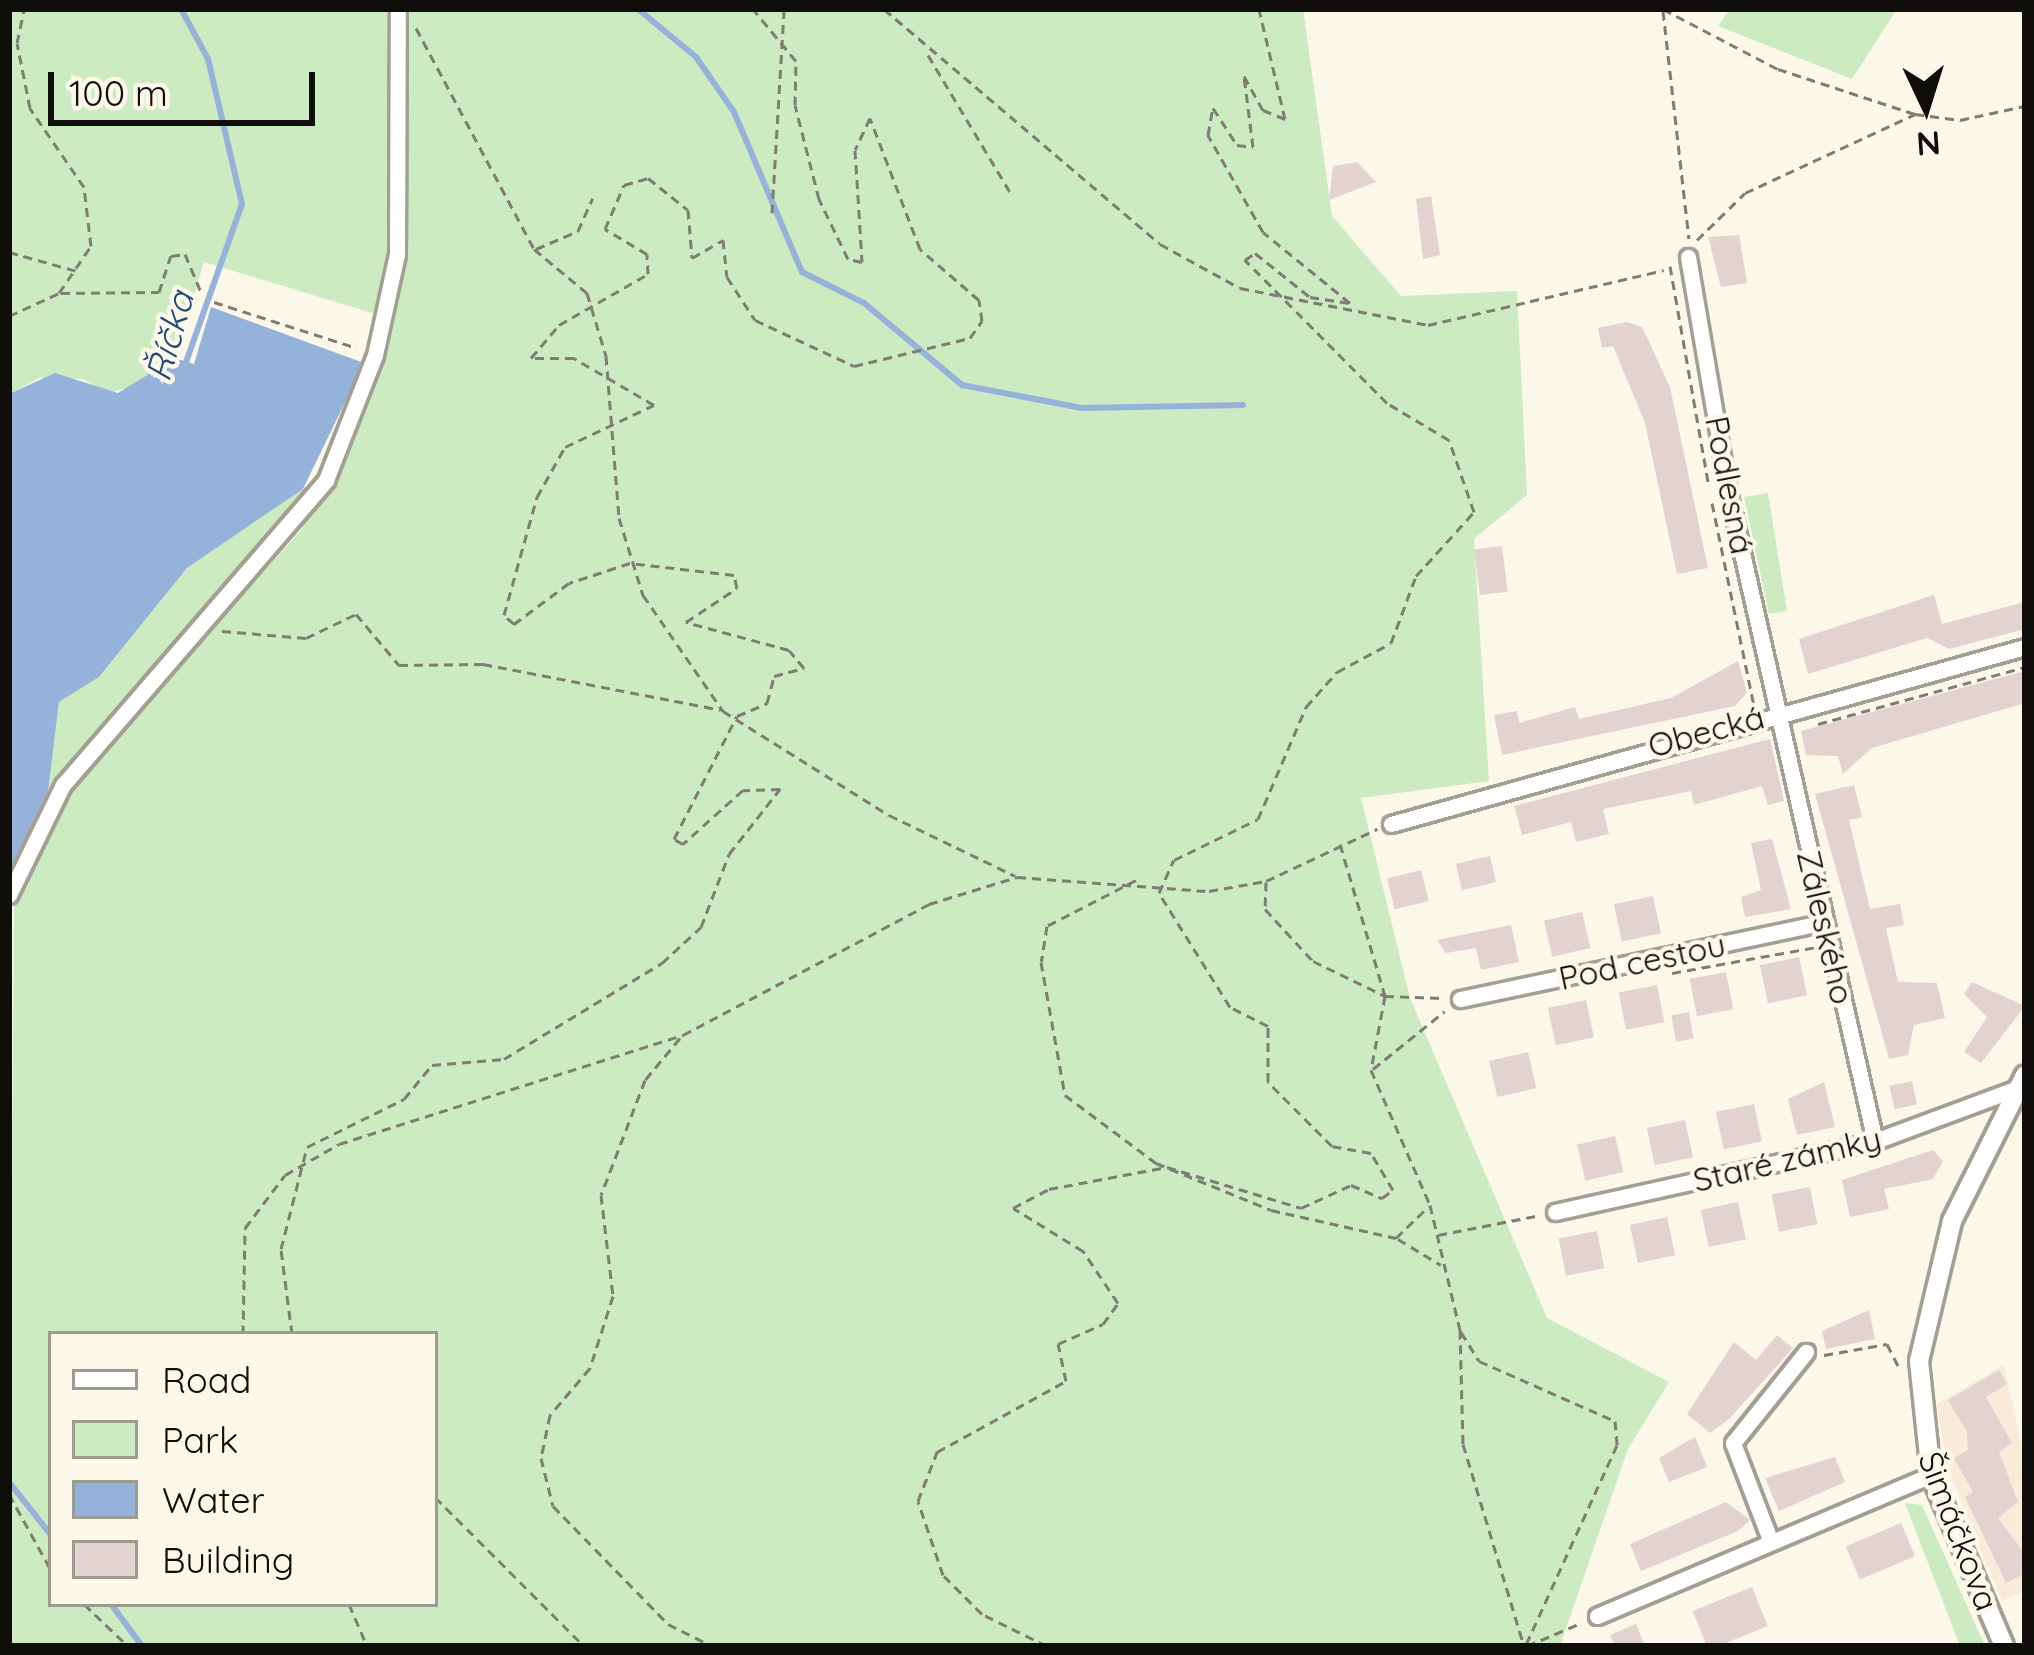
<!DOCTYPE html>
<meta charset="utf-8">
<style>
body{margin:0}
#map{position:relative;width:2034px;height:1655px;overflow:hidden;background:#fbf7e9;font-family:Quicksand,sans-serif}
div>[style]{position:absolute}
.industrial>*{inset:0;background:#f8ebd7}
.green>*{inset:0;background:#cdebc1}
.water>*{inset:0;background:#95b3da}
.stream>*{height:6px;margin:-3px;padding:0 3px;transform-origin:3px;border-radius:3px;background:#95b3da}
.building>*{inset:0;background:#e3d3d0;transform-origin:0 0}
.path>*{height:3px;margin-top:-1.5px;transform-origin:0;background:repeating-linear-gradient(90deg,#7e7c73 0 9px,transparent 0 15px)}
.roads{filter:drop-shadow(3px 0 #a39f93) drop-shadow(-3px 0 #a39f93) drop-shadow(0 3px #a39f93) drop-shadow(0 -3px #a39f93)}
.minor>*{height:15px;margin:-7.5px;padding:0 7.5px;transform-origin:7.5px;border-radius:7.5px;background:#fff}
.tertiary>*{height:18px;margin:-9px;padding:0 9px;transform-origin:9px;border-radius:9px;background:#fff}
span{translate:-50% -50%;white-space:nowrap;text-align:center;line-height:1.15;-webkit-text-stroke:9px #fbf7e9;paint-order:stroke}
.street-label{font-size:33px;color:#100e0a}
.water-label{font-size:36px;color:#20497a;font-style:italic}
.frame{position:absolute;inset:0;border:12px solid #100e0a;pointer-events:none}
.legend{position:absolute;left:48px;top:1331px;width:390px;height:276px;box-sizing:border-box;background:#fbf7e9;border:3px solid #9d9a90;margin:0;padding:15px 21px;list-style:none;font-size:36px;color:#100e0a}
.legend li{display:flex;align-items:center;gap:24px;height:60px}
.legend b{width:60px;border:3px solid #9d9a90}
.north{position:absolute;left:1866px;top:48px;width:120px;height:120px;-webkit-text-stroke:9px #fbf7e9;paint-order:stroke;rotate:176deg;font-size:33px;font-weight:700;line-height:48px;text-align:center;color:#100e0a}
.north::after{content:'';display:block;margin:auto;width:42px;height:54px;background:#100e0a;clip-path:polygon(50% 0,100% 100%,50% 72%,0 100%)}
.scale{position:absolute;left:48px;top:72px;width:267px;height:54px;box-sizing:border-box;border:6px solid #100e0a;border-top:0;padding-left:15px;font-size:36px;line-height:42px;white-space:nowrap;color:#100e0a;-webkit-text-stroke:9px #fbf7e9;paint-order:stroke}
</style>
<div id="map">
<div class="industrial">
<div style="clip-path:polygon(2004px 1365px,2021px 1444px,2025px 1591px,2002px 1601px,1946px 1465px,1937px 1404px)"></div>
</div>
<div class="green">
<div style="clip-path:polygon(evenodd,9px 9px,1303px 9px,1332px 216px,1401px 296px,1517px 291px,1527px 495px,1474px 539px,1489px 781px,1361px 798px,1410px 998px,1547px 1318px,1669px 1382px,1628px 1449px,1560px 1646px,9px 1646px,14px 902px,65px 789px,299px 533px,333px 480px,392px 319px,204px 262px,175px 358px,142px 385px,107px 393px,83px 379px,39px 378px,9px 394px,9px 9px,51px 1334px,435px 1334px,435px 1604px,51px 1604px,51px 1334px)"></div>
<div style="clip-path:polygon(1730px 9px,1897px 9px,1852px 79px,1718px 26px)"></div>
<div style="clip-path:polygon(303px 489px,310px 496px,46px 809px,59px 702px,99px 677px,187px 568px)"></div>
<div style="clip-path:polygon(1768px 493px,1787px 611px,1769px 614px,1744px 497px)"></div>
<div style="clip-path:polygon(1905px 1503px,1922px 1505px,1985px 1646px,1960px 1646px)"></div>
</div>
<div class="water">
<div style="clip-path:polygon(211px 307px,364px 363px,303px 489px,187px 568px,99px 677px,59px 702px,46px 809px,9px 881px,9px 394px,55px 373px,118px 393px,175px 358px,194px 364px)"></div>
</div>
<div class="stream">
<div style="left:181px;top:9px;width:57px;rotate:61.6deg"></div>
<div style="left:208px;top:59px;width:149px;rotate:76.8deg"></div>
<div style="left:242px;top:204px;width:174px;rotate:109.5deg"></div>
<div style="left:638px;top:9px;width:75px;rotate:39.6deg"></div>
<div style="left:696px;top:57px;width:67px;rotate:55.4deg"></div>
<div style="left:734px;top:112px;width:174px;rotate:67deg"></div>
<div style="left:802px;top:272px;width:69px;rotate:26.6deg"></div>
<div style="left:864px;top:303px;width:128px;rotate:39.9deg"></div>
<div style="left:962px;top:385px;width:122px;rotate:10.9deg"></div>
<div style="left:1082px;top:408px;width:161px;rotate:-1.1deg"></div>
<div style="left:9px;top:1482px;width:68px;rotate:51.6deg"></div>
<div style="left:111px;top:1604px;width:52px;rotate:53.6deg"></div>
</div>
<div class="building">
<div style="clip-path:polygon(1357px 162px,1376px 182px,1329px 200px,1333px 166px)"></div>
<div style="clip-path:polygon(1431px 196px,1440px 255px,1423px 259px,1416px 199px)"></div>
<div style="clip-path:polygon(1739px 235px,1747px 283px,1721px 287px,1708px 237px)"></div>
<div style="clip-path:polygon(1627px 322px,1642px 327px,1670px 387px,1708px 568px,1677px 574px,1645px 423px,1613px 346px,1602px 348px,1598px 328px)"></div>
<div style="left:1502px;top:546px;width:46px;height:28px;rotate:83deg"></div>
<div style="clip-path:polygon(1934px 595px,1942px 624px,2025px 602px,2025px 629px,1949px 649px,1927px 638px,1808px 674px,1799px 639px)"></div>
<div style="clip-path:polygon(1738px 661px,1747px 693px,1735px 706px,1502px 755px,1494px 715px,1517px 711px,1519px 723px,1575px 707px,1579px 719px,1671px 698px)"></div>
<div style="clip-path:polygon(2025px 671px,2025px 703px,1872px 748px,1843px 774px,1838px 756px,1806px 755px,1801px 731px)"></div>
<div style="clip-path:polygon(1770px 739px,1784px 801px,1768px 805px,1762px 786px,1694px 805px,1691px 791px,1603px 809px,1609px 834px,1576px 842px,1571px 822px,1522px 835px,1514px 806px)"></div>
<div style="clip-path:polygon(1854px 785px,1862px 817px,1849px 820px,1870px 909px,1900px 904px,1904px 925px,1886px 928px,1898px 982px,1937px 983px,1945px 1018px,1914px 1025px,1908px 1055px,1889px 1059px,1815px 794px)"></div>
<div style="clip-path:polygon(1772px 839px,1791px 909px,1745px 917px,1741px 897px,1761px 890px,1751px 843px)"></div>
<div style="left:1490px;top:856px;width:27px;height:35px;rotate:77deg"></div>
<div style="left:1421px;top:870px;width:32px;height:35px;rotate:76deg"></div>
<div style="left:1653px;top:896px;width:38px;height:40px;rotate:78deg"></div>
<div style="left:1582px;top:912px;width:37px;height:39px;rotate:77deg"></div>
<div style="clip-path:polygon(1511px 925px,1519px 962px,1481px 970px,1476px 948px,1446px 953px,1437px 940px)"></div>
<div style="left:1799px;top:957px;width:39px;height:40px;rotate:78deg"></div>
<div style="left:1726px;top:972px;width:38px;height:37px;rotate:79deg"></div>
<div style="clip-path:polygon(1972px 982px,2025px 1006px,1981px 1063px,1964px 1052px,1987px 1017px,1964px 994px)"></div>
<div style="left:1657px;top:985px;width:38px;height:39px;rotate:79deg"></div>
<div style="left:1586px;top:1000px;width:38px;height:39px;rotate:78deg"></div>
<div style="left:1689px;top:1012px;width:27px;height:18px;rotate:80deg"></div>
<div style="left:1528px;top:1052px;width:37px;height:40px;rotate:77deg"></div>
<div style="left:1912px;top:1081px;width:24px;height:23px;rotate:78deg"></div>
<div style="clip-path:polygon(1824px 1082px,1835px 1127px,1797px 1135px,1788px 1099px)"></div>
<div style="left:1754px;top:1104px;width:38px;height:39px;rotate:78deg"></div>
<div style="left:1685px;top:1120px;width:38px;height:39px;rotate:78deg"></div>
<div style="left:1615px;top:1136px;width:37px;height:39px;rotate:77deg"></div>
<div style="clip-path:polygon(1933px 1150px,1943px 1161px,1933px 1179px,1884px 1189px,1889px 1209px,1850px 1217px,1842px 1180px)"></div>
<div style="left:1810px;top:1187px;width:38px;height:39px;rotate:79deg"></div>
<div style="left:1738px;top:1202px;width:38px;height:38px;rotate:78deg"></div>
<div style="left:1667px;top:1217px;width:39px;height:38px;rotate:78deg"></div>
<div style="left:1597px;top:1231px;width:38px;height:39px;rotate:79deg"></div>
<div style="clip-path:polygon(1869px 1310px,1875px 1339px,1826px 1349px,1822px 1331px)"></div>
<div style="clip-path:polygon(1777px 1335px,1793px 1348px,1729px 1419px,1710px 1433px,1687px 1414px,1734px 1342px,1756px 1360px)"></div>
<div style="clip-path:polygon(1999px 1370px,2007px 1384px,1986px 1397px,2012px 1443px,1999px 1452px,2018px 1502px,1998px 1518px,2025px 1554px,2025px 1573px,2006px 1583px,1965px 1497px,1973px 1492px,1954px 1458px,1968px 1450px,1967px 1432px,1948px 1400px)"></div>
<div style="clip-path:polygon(1695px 1437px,1707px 1467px,1669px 1482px,1659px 1458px)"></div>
<div style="clip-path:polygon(1835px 1457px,1845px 1482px,1779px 1511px,1765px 1478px)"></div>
<div style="clip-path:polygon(1726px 1502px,1750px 1520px,1738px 1531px,1641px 1571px,1630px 1544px)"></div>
<div style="left:1901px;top:1523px;width:36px;height:60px;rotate:67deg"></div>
<div style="left:1752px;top:1587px;width:42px;height:64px;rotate:68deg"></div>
<div style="clip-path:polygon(1636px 1624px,1645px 1646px,1615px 1646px,1610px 1635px)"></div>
</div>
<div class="path">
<div style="left:884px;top:9px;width:362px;rotate:40.4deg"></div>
<div style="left:1160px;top:244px;width:91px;rotate:28.8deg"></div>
<div style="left:1240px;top:288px;width:192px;rotate:11.1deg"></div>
<div style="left:1428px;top:325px;width:242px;rotate:-13.1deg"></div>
<div style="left:1663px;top:9px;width:130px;rotate:27.6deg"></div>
<div style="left:1778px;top:69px;width:144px;rotate:18.2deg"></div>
<div style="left:1915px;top:114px;width:45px;rotate:7.6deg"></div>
<div style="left:1960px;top:120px;width:66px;rotate:-12.2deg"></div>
<div style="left:1663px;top:11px;width:229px;rotate:83.5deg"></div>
<div style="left:416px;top:28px;width:251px;rotate:61.9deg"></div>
<div style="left:534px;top:249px;width:69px;rotate:39.7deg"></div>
<div style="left:587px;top:293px;width:66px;rotate:73.2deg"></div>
<div style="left:606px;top:356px;width:163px;rotate:85.4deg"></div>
<div style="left:619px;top:518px;width:81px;rotate:72.7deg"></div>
<div style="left:643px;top:595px;width:141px;rotate:55.4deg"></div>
<div style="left:723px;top:711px;width:196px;rotate:32.1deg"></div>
<div style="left:889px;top:815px;width:140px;rotate:25.8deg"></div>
<div style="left:928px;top:55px;width:160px;rotate:59.1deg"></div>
<div style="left:772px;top:213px;width:204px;rotate:-86.6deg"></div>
<div style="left:1697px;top:240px;width:67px;rotate:-44.4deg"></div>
<div style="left:1745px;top:193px;width:187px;rotate:-24.9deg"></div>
<div style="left:536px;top:249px;width:46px;rotate:-23.2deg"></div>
<div style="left:578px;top:231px;width:36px;rotate:-66deg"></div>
<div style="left:9px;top:252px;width:71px;rotate:15.6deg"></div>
<div style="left:1670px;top:266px;width:225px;rotate:80deg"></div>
<div style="left:61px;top:293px;width:98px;rotate:-0.6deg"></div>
<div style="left:159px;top:292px;width:38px;rotate:-72deg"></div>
<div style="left:171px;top:256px;width:14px;rotate:-8deg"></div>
<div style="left:185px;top:254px;width:41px;rotate:67.2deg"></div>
<div style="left:214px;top:302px;width:150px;rotate:17.8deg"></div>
<div style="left:9px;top:316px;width:55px;rotate:-24.7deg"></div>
<div style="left:59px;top:293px;width:57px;rotate:-55.8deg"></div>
<div style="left:91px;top:246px;width:59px;rotate:-96.8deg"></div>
<div style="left:84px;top:187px;width:96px;rotate:-124.4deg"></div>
<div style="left:30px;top:108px;width:66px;rotate:-101.3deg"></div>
<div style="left:17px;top:43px;width:35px;rotate:-78deg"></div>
<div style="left:1712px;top:503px;width:206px;rotate:78.3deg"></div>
<div style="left:222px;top:631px;width:84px;rotate:4.8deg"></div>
<div style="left:306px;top:638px;width:55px;rotate:-25.6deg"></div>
<div style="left:356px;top:614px;width:67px;rotate:49.9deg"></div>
<div style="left:399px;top:665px;width:84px;rotate:-0.7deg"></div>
<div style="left:483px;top:664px;width:242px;rotate:10.9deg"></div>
<div style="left:1818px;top:724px;width:215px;rotate:-15.4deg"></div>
<div style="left:1340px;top:844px;width:159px;rotate:73.5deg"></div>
<div style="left:1385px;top:996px;width:75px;rotate:100.7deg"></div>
<div style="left:1371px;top:1070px;width:147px;rotate:66.4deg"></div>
<div style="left:1430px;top:1205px;width:129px;rotate:76.5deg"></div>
<div style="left:1460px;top:1330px;width:114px;rotate:88.5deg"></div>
<div style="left:1463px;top:1444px;width:211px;rotate:73.2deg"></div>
<div style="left:1136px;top:880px;width:100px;rotate:152.7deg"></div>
<div style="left:1047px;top:926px;width:36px;rotate:99deg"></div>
<div style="left:1041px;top:962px;width:135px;rotate:79.8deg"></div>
<div style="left:1065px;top:1095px;width:114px;rotate:36.8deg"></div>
<div style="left:1156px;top:1163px;width:124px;rotate:22.2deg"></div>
<div style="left:1271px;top:1210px;width:128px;rotate:12.6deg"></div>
<div style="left:1396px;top:1238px;width:46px;rotate:-44.1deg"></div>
<div style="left:1266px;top:882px;width:27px;rotate:92deg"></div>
<div style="left:1265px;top:909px;width:71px;rotate:47.3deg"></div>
<div style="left:1313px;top:961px;width:80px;rotate:25.9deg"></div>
<div style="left:1385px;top:996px;width:59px;rotate:1.9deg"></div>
<div style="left:1672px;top:973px;width:146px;rotate:-10.2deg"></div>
<div style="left:680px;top:1038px;width:55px;rotate:129.8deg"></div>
<div style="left:645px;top:1080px;width:123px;rotate:110.9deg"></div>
<div style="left:601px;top:1195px;width:102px;rotate:83.2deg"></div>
<div style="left:613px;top:1296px;width:76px;rotate:107.7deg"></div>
<div style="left:590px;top:1368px;width:62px;rotate:130.4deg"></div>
<div style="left:550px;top:1415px;width:44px;rotate:101.8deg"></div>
<div style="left:541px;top:1458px;width:49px;rotate:76deg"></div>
<div style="left:553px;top:1506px;width:165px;rotate:45.7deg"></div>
<div style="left:668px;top:1624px;width:49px;rotate:26.6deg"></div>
<div style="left:1373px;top:1069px;width:92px;rotate:-38.9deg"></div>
<div style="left:1438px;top:1235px;width:105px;rotate:-11deg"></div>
<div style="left:1398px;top:1239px;width:50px;rotate:31.2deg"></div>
<div style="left:1461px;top:1332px;width:34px;rotate:58deg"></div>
<div style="left:1479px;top:1361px;width:149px;rotate:23.8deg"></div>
<div style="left:1615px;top:1421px;width:24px;rotate:85deg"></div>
<div style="left:1617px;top:1445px;width:220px;rotate:114.5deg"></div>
<div style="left:243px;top:1334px;width:106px;rotate:-88.9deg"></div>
<div style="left:245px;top:1228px;width:66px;rotate:-53deg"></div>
<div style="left:285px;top:1175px;width:62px;rotate:-29.9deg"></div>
<div style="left:339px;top:1144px;width:361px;rotate:-17.6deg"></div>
<div style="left:683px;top:1035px;width:279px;rotate:-28deg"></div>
<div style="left:929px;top:904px;width:92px;rotate:-17.1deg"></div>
<div style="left:1017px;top:877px;width:193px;rotate:4.2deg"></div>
<div style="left:1209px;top:891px;width:58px;rotate:-10deg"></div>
<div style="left:1266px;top:881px;width:123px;rotate:-25.1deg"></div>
<div style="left:292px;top:1334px;width:86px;rotate:-97.4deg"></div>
<div style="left:281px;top:1249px;width:105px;rotate:-75.7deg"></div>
<div style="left:307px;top:1147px;width:108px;rotate:-26.3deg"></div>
<div style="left:404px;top:1099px;width:44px;rotate:-50.5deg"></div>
<div style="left:432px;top:1065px;width:72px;rotate:-4.8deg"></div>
<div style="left:504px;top:1059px;width:185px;rotate:-31.3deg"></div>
<div style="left:662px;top:963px;width:53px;rotate:-42.7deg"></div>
<div style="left:701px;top:927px;width:78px;rotate:-69deg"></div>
<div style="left:729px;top:854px;width:83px;rotate:-51.9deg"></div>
<div style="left:780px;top:789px;width:37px;rotate:178deg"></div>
<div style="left:743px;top:790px;width:81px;rotate:138deg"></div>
<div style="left:683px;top:844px;width:10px;rotate:-151deg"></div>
<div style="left:674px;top:839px;width:138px;rotate:-62.9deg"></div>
<div style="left:737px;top:716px;width:33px;rotate:-23deg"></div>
<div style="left:767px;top:703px;width:28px;rotate:-75deg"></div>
<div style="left:774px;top:676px;width:31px;rotate:-15deg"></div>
<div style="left:804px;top:668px;width:23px;rotate:-130deg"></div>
<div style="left:789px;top:650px;width:107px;rotate:-164.8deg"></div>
<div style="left:686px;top:622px;width:61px;rotate:-33.7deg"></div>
<div style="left:737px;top:588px;width:13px;rotate:-103deg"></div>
<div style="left:734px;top:575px;width:105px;rotate:-173.4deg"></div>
<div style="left:630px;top:563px;width:64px;rotate:161.8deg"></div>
<div style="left:569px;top:583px;width:69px;rotate:143.3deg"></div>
<div style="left:514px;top:624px;width:13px;rotate:-138deg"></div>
<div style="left:504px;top:615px;width:123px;rotate:-74.4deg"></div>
<div style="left:537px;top:497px;width:57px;rotate:-60.8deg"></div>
<div style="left:565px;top:447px;width:98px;rotate:-25.3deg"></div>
<div style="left:654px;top:405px;width:93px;rotate:-149.6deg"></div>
<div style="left:574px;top:358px;width:43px;rotate:180deg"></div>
<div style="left:531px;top:358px;width:43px;rotate:-49.7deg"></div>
<div style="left:559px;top:325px;width:103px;rotate:-29.8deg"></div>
<div style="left:648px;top:274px;width:20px;rotate:-93deg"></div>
<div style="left:647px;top:254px;width:49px;rotate:-149.2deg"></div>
<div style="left:605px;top:229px;width:48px;rotate:-66.6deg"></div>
<div style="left:624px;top:185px;width:25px;rotate:-16deg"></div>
<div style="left:648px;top:178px;width:51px;rotate:38.7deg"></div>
<div style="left:688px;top:210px;width:48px;rotate:85.2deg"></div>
<div style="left:692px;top:258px;width:36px;rotate:-30deg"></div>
<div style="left:723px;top:240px;width:37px;rotate:84deg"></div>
<div style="left:727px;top:277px;width:51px;rotate:56.9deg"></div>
<div style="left:755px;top:320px;width:109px;rotate:24.9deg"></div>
<div style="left:854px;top:366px;width:119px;rotate:-13.6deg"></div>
<div style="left:970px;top:338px;width:21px;rotate:-55deg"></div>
<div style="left:982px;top:321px;width:21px;rotate:-98deg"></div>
<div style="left:979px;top:300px;width:78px;rotate:-139.2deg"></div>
<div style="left:920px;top:249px;width:140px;rotate:-110.9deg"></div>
<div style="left:870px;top:118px;width:35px;rotate:115deg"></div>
<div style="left:855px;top:150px;width:112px;rotate:86.4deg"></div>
<div style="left:862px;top:262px;width:14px;rotate:-168deg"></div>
<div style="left:848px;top:259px;width:67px;rotate:-115.8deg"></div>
<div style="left:819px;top:199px;width:97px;rotate:-104.3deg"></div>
<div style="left:795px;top:105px;width:44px;rotate:-88.7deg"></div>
<div style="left:796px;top:61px;width:67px;rotate:-129.6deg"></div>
<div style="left:1824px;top:1355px;width:64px;rotate:-9.9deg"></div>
<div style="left:1887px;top:1344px;width:28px;rotate:63deg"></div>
<div style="left:9px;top:1494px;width:87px;rotate:61.1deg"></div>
<div style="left:435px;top:1497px;width:211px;rotate:45deg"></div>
<div style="left:84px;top:1604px;width:61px;rotate:43.7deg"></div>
<div style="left:349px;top:1604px;width:46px;rotate:66.8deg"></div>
<div style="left:1047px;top:1646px;width:72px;rotate:-153.8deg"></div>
<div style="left:982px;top:1614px;width:55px;rotate:-135deg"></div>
<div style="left:943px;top:1575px;width:78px;rotate:-108.7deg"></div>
<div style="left:918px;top:1501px;width:53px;rotate:-68.8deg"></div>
<div style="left:937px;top:1452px;width:147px;rotate:-28.8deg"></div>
<div style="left:1066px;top:1381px;width:38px;rotate:-102deg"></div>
<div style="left:1058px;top:1344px;width:49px;rotate:-24deg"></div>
<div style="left:1103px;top:1324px;width:26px;rotate:-54deg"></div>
<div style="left:1118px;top:1303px;width:63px;rotate:-123.9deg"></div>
<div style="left:1083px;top:1251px;width:82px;rotate:-148.4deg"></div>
<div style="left:1013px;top:1208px;width:41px;rotate:-27.8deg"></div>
<div style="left:1049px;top:1189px;width:120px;rotate:-10.6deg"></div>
<div style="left:1167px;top:1167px;width:140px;rotate:17deg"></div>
<div style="left:1301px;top:1208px;width:55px;rotate:-24.7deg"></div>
<div style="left:1351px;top:1185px;width:34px;rotate:23deg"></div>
<div style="left:1382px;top:1198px;width:14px;rotate:-36deg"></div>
<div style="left:1393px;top:1190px;width:43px;rotate:-120.7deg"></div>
<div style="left:1371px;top:1153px;width:40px;rotate:-170deg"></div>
<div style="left:1332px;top:1146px;width:91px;rotate:-135deg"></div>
<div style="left:1268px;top:1082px;width:56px;rotate:-90deg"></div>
<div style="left:1268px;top:1026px;width:42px;rotate:-153.4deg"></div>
<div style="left:1230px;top:1007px;width:134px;rotate:-121.9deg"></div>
<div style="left:1159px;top:893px;width:36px;rotate:-66deg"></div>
<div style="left:1174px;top:860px;width:93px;rotate:-26deg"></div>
<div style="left:1258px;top:819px;width:122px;rotate:-66.8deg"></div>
<div style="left:1306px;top:707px;width:47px;rotate:-48.5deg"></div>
<div style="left:1337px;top:672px;width:61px;rotate:-28.2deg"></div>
<div style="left:1391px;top:643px;width:72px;rotate:-69.5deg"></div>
<div style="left:1416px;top:576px;width:86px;rotate:-47.8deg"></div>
<div style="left:1474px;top:512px;width:76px;rotate:-109.1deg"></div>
<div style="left:1449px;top:440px;width:72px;rotate:-149.2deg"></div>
<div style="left:1387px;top:403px;width:202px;rotate:-134.8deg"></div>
<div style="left:1245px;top:260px;width:12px;rotate:-35deg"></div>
<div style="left:1255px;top:253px;width:70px;rotate:38.7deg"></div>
<div style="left:1310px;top:297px;width:40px;rotate:8.5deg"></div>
<div style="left:1350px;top:303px;width:112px;rotate:-140.8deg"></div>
<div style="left:1263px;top:232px;width:112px;rotate:-119.6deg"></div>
<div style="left:1208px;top:135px;width:27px;rotate:-80deg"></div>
<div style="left:1213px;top:108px;width:44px;rotate:57deg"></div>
<div style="left:1237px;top:145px;width:16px;rotate:7deg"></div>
<div style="left:1253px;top:147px;width:72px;rotate:-97.2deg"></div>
<div style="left:1244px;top:76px;width:39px;rotate:61deg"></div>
<div style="left:1263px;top:110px;width:24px;rotate:22deg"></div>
<div style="left:1285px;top:119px;width:113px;rotate:-103.3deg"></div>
<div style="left:1527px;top:1646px;width:59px;rotate:-23.1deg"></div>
</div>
<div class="roads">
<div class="minor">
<div style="left:1688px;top:257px;width:237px;rotate:80.3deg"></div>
<div style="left:1728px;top:491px;width:666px;rotate:77.26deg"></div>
<div style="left:1391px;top:824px;width:658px;rotate:-15.6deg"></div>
<div style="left:9px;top:895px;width:123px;rotate:-63.9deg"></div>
<div style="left:63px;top:785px;width:403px;rotate:-49.2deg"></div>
<div style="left:326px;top:480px;width:134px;rotate:-68.6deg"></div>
<div style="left:375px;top:355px;width:103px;rotate:-77.7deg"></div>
<div style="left:397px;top:254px;width:245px;rotate:-89.8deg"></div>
<div style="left:1460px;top:999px;width:372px;rotate:-11.9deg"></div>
<div style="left:1555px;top:1212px;width:328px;rotate:-12.5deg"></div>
<div style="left:1875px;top:1141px;width:149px;rotate:-20.4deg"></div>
<div style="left:1771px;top:1542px;width:106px;rotate:-111deg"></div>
<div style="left:1733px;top:1443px;width:117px;rotate:-51.3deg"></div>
<div style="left:1597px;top:1616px;width:363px;rotate:-22.9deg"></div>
</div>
<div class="tertiary">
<div style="left:2004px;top:1646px;width:186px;rotate:-113.1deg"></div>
<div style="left:1931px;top:1475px;width:115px;rotate:-96deg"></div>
<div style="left:1919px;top:1361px;width:144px;rotate:-76.7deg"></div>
<div style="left:1952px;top:1221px;width:163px;rotate:-63.4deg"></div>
</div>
</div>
<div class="street-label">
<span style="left:1730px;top:485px;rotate:79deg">Podlesná</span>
<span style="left:1706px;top:731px;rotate:-15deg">Obecká</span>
<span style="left:1826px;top:927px;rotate:77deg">Záleského</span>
<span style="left:1642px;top:961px;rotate:-12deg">Pod cestou</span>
<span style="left:1787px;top:1159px;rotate:-13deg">Staré zámky</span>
<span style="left:1959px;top:1531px;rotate:69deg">Šimáčkova</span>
</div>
<div class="water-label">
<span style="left:169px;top:336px;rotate:-74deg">Říčka</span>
</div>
<div class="frame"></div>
<ul class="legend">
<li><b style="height:15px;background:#fff"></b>Road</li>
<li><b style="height:33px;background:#cdebc1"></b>Park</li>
<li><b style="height:33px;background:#95b3da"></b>Water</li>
<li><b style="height:33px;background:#e3d3d0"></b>Building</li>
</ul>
<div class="north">N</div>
<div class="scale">100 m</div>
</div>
